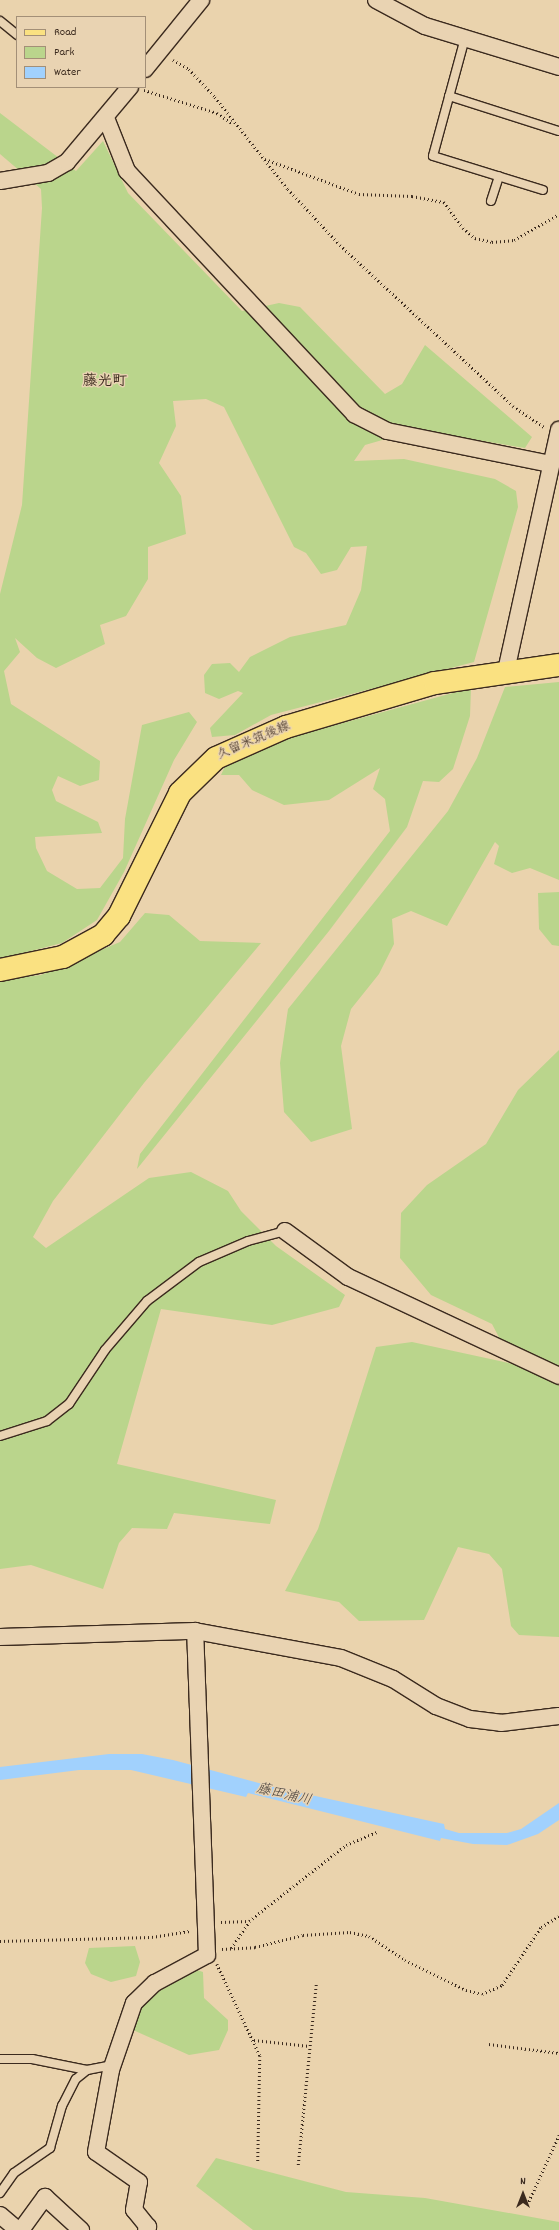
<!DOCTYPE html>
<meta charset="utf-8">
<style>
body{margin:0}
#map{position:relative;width:559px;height:2230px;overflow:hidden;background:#ead3ad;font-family:Dekko,"Klee One",sans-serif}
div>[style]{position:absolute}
.green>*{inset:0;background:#bad58c}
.water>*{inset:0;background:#a1d1fd}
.path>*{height:2.5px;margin-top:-1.25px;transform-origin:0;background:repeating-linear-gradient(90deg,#3b2a1e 0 1px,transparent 0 4px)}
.roads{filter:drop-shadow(1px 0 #3b2a1e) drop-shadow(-1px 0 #3b2a1e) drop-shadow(0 1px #3b2a1e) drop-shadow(0 -1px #3b2a1e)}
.service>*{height:8px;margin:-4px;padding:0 4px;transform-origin:4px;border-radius:4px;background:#e9d3b2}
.minor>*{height:16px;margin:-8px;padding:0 8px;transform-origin:8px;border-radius:8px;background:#e9d3b2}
.primary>*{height:22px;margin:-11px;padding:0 11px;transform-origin:11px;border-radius:11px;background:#fae181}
span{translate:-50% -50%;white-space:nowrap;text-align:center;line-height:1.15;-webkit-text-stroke:3px #e9d3b2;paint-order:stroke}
.street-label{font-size:13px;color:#3b2a1e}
.water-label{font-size:14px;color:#4a433f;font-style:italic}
.quarter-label{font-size:15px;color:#3b2a1e;font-weight:700}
.legend{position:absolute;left:16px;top:16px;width:130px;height:72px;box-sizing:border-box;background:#e9d3b2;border:1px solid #a38f77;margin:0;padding:5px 7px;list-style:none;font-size:12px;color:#3b2a1e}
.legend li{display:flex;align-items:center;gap:8px;height:20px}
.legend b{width:20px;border:1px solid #a38f77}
.north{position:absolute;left:503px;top:2174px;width:40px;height:40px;-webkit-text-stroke:3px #e9d3b2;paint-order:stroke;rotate:0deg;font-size:11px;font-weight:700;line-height:16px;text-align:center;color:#3b2a1e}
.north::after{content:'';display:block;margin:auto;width:14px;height:18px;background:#3b2a1e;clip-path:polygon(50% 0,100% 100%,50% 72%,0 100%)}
</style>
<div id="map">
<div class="green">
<div style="clip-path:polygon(0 113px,76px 171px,103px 141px,128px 193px,242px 311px,279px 303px,300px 307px,385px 394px,402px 384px,425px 345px,532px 437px,525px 448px,417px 430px,365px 445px,354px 461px,404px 459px,495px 479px,516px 491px,518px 507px,474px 662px,271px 715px,235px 735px,212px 737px,210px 728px,243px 693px,238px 691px,219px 699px,205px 693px,204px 675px,212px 664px,230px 663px,239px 672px,250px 657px,290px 637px,346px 625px,361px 590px,367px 546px,351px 547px,337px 570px,321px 574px,306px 553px,294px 547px,224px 407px,206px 399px,173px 401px,176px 426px,159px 463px,181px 496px,186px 534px,148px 547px,148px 579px,126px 616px,100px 625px,105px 644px,56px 668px,37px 658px,15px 638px,20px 652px,4px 671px,11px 704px,100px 761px,99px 780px,80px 786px,58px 776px,52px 790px,56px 801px,98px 822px,102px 833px,35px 837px,36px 848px,47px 871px,77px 889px,100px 888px,123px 858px,125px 819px,142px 725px,189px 712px,197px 722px,174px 760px,124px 872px,97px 920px,62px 943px,0 959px,0 594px,22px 505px,42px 208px,41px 189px,0 154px)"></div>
<div style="clip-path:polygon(559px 682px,559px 880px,530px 868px,512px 873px,494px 864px,499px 846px,495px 842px,447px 926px,411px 911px,392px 919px,394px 944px,379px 974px,351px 1009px,341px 1046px,352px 1129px,311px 1142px,284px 1112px,280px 1063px,288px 1009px,448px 811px,477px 758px,505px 687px)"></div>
<div style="clip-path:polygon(471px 688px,470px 716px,453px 769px,439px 782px,423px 781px,407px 827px,329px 931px,137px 1169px,140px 1154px,390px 831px,385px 799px,373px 789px,380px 768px,329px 800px,284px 805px,252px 790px,239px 775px,221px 775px,227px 762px,251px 748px)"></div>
<div style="clip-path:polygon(559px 892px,559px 946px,552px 945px,539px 929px,538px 893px)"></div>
<div style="clip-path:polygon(145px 913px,169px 915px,200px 941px,261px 943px,144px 1083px,53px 1201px,33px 1237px,46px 1248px,149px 1178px,191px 1172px,228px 1191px,241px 1211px,276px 1246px,345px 1295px,339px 1307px,272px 1325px,161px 1309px,117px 1464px,276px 1500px,270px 1524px,174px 1513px,167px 1529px,132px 1528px,119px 1543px,103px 1589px,31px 1565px,0 1569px,0 980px,41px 975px,120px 942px)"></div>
<div style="clip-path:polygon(559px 1050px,559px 1637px,519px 1635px,511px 1626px,502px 1569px,489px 1554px,458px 1547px,424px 1620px,359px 1621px,339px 1602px,285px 1591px,318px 1529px,376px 1347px,412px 1342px,513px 1364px,492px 1324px,431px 1295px,400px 1258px,401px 1213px,427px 1185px,486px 1144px,518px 1090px)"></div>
<div style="clip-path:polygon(135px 1946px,140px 1962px,136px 1976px,111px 1982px,91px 1974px,85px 1963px,89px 1948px)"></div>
<div style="clip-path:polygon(191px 1968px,203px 1972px,204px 1998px,228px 2020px,228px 2030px,219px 2050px,189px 2055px,133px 2030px,138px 2012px,154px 1992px)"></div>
<div style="clip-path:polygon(216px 2158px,346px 2192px,425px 2198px,559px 2222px,559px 2230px,253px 2230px,196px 2186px)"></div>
</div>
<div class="water">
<div style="clip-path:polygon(109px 1754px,142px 1754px,173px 1760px,274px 1787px,444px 1824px,445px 1829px,459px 1833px,507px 1833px,521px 1829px,559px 1803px,559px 1820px,538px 1834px,507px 1845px,473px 1844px,441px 1838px,440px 1841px,248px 1793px,246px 1797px,131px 1770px,79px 1770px,0 1780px,0 1767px)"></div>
</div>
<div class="path">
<div style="left:173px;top:60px;width:18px;rotate:29deg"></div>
<div style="left:189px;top:69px;width:38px;rotate:47deg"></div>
<div style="left:215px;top:97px;width:117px;rotate:51.6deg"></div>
<div style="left:288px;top:189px;width:76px;rotate:47.1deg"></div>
<div style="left:340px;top:245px;width:236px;rotate:42.9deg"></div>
<div style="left:513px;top:406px;width:37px;rotate:34deg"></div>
<div style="left:144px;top:90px;width:77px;rotate:17.5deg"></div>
<div style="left:217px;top:113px;width:18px;rotate:34deg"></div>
<div style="left:265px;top:159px;width:100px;rotate:20.4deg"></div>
<div style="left:359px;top:194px;width:53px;rotate:2.2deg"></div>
<div style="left:412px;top:196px;width:33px;rotate:11deg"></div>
<div style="left:444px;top:202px;width:32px;rotate:54deg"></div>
<div style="left:463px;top:228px;width:16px;rotate:40deg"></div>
<div style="left:475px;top:238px;width:17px;rotate:13deg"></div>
<div style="left:492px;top:242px;width:22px;rotate:-5deg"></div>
<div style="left:514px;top:240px;width:52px;rotate:-30deg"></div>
<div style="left:221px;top:1922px;width:28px;rotate:-2deg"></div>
<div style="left:249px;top:1921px;width:123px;rotate:-38.1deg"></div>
<div style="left:346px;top:1845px;width:33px;rotate:-23deg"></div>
<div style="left:0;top:1941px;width:152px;rotate:-1.5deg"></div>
<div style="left:152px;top:1937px;width:38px;rotate:-9deg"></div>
<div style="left:231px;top:1948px;width:32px;rotate:-55deg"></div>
<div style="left:222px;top:1949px;width:33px;rotate:-3deg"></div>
<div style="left:255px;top:1947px;width:49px;rotate:-14deg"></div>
<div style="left:303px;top:1935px;width:47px;rotate:-3.7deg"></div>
<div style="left:350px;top:1932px;width:19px;rotate:12deg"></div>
<div style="left:369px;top:1936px;width:43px;rotate:33.7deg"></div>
<div style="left:405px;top:1960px;width:68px;rotate:26.2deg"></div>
<div style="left:466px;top:1990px;width:16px;rotate:14deg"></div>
<div style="left:482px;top:1994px;width:22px;rotate:-24deg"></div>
<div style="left:502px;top:1985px;width:70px;rotate:-56.1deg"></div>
<div style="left:541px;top:1927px;width:21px;rotate:-31deg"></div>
<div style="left:217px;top:1964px;width:102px;rotate:64.9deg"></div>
<div style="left:260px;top:2056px;width:106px;rotate:91.1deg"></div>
<div style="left:254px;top:2040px;width:56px;rotate:6.1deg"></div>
<div style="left:489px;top:2044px;width:71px;rotate:7.3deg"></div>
<div style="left:298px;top:2165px;width:182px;rotate:-84.3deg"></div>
<div style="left:527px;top:2205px;width:77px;rotate:-65.4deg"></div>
</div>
<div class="roads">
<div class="service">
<div style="left:0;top:21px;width:22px;rotate:39deg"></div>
<div style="left:465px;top:38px;width:122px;rotate:105.2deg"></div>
<div style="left:433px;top:156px;width:115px;rotate:17.2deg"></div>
<div style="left:449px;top:96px;width:115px;rotate:17.7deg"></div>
<div style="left:491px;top:201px;width:26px;rotate:-72deg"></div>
<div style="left:0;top:1436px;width:49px;rotate:-17.7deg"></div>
<div style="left:47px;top:1421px;width:28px;rotate:-38deg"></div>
<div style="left:69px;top:1404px;width:65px;rotate:-56.3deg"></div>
<div style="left:105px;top:1350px;width:65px;rotate:-49.4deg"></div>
<div style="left:147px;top:1301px;width:65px;rotate:-36.9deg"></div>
<div style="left:199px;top:1262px;width:53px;rotate:-23.2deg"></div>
<div style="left:248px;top:1241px;width:38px;rotate:-15deg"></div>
<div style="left:0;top:2059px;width:32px"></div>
<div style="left:32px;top:2059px;width:56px;rotate:11.3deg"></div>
<div style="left:87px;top:2070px;width:25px;rotate:-11deg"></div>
<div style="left:0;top:2193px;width:24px;rotate:-55deg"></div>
<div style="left:14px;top:2173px;width:44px;rotate:-34.8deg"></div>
<div style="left:50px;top:2148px;width:44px;rotate:-74.1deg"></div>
<div style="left:62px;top:2106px;width:30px;rotate:-63deg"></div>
<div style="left:76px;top:2079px;width:14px;rotate:-39deg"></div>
</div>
<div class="minor">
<div style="left:376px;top:0;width:55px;rotate:28deg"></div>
<div style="left:425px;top:26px;width:140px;rotate:17deg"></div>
<div style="left:145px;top:69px;width:89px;rotate:-50.9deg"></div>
<div style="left:106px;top:118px;width:57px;rotate:68.4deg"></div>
<div style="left:127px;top:171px;width:333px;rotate:46.9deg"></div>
<div style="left:354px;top:414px;width:37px;rotate:27deg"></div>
<div style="left:387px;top:431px;width:166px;rotate:11.4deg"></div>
<div style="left:0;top:181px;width:49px;rotate:-9.5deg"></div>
<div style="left:48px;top:173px;width:22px;rotate:-30deg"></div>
<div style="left:67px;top:162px;width:98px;rotate:-50deg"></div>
<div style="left:506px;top:671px;width:247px;rotate:-77.6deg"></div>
<div style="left:285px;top:1231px;width:78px;rotate:36.1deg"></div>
<div style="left:348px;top:1277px;width:233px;rotate:25.1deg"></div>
<div style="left:0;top:1637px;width:195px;rotate:-1.8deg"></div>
<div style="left:195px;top:1631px;width:148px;rotate:10.5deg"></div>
<div style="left:341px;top:1658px;width:56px;rotate:22deg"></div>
<div style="left:393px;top:1679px;width:51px;rotate:32.1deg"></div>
<div style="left:436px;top:1706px;width:36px;rotate:21deg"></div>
<div style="left:470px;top:1719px;width:31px;rotate:7deg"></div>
<div style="left:501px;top:1723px;width:58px;rotate:-6.9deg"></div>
<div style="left:0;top:2215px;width:23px;rotate:40deg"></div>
<div style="left:21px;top:2230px;width:41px;rotate:-54deg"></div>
<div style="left:45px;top:2197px;width:49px;rotate:42.5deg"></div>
<div style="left:146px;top:2230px;width:4px;rotate:-56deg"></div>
<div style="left:148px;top:2227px;width:22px;rotate:-129deg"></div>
<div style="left:134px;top:2210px;width:28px;rotate:-80deg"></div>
<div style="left:139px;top:2182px;width:52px;rotate:-145.1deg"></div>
<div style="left:96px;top:2152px;width:83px;rotate:-79.6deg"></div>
<div style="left:111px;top:2070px;width:71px;rotate:-71.1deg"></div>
<div style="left:134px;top:2003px;width:29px;rotate:-44deg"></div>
<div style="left:155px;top:1983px;width:59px;rotate:-28.3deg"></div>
<div style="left:207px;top:1955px;width:324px;rotate:-92.1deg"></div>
</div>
<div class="primary">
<div style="left:0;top:970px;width:64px;rotate:-11.7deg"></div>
<div style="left:63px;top:957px;width:46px;rotate:-28.8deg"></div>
<div style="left:103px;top:935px;width:25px;rotate:-50deg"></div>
<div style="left:119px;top:916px;width:137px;rotate:-63.6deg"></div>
<div style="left:180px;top:793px;width:50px;rotate:-44.2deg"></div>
<div style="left:216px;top:758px;width:77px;rotate:-23.9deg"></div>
<div style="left:286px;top:727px;width:155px;rotate:-16.5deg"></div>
<div style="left:435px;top:683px;width:125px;rotate:-8.3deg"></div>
</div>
</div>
<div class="street-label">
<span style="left:254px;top:742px;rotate:-23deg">久留米筑後線</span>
</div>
<div class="water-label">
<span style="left:284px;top:1795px;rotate:13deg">藤田浦川</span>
</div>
<div class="quarter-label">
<span style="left:105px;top:383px">藤光町</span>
</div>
<ul class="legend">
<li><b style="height:5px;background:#fae181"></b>Road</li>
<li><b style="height:11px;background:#bad58c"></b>Park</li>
<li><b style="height:11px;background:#a1d1fd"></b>Water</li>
</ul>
<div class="north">N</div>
</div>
